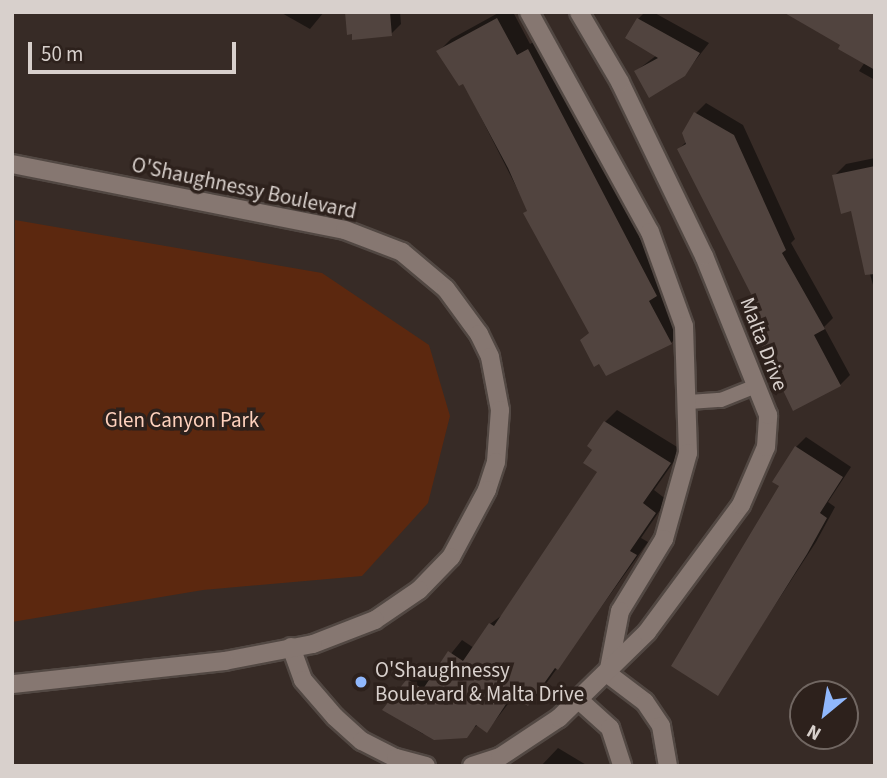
<!DOCTYPE html>
<style>
body{margin:0}
#map{position:relative;width:887px;height:778px;overflow:hidden;background:#372b26;font-family:"Source Sans 3",sans-serif}
div>[style]{position:absolute}
.green>*{inset:0;background:#5c280f}
.shadow>*{inset:0;background:#0007}
.building>*{inset:0;background:#51443f}
.roads{filter:drop-shadow(2px 0 #524843) drop-shadow(-2px 0 #524843) drop-shadow(0 2px #524843) drop-shadow(0 -2px #524843)}
.service>*{height:14px;margin:-7px;padding:0 7px;transform-origin:7px;border-radius:7px;background:#867771}
.minor>*{height:18px;margin:-9px;padding:0 9px;transform-origin:9px;border-radius:9px;background:#867771}
.secondary>*{height:18px;margin:-9px;padding:0 9px;transform-origin:9px;border-radius:9px;background:#867771}
.dots>*{width:19px;height:19px;translate:-50% -50%;box-sizing:border-box;border:4px solid #2d211c;border-radius:50%}
span{translate:-50% -50%;white-space:nowrap;text-align:center;line-height:1.15;-webkit-text-stroke:7px #2d211c;paint-order:stroke}
.street-label{font-size:21px;color:#d8d0cc}
.park-label{font-size:21px;color:#fed1bd}
.poi-label{font-size:21px;color:#d8d0cc}
.left{translate:0 -50%;text-align:left}
.frame{position:absolute;inset:0;border:14px solid #d8d0cc;pointer-events:none}
.north{position:absolute;left:789px;top:680px;width:70px;height:70px;box-sizing:border-box;background:#2d211c;border:2px solid #716762;border-radius:50%;rotate:210deg;font-size:19px;font-weight:700;line-height:28px;text-align:center;color:#d8d0cc}
.north::after{content:'';display:block;margin:auto;width:24px;height:32px;background:#90b8fd;clip-path:polygon(50% 0,100% 100%,50% 72%,0 100%)}
.scale{position:absolute;left:28px;top:42px;width:208px;height:32px;box-sizing:border-box;border:4px solid #d8d0cc;border-top:0;padding-left:9px;font-size:21px;line-height:24px;white-space:nowrap;color:#d8d0cc;-webkit-text-stroke:5px #2d211c;paint-order:stroke}
</style>
<div id="map">
<div class="green">
<div style="clip-path:polygon(15px 220px,322px 273px,429px 345px,450px 416px,428px 503px,362px 576px,203px 590px,12px 622px)"></div>
</div>
<div class="shadow">
<div style="clip-path:polygon(280px 12px,324px 12px,310px 29px)"></div>
<div style="clip-path:polygon(347px 12px,400px 12px,401px 24px,391px 34px)"></div>
<div style="clip-path:polygon(500px 12px,513px 12px,530px 44px,541px 38px,669px 282px,661px 290px,683px 331px,671px 343px,590px 332px,463px 82px,439px 51px,451px 39px)"></div>
<div style="clip-path:polygon(645px 12px,653px 12px,709px 43px,684px 75px,636px 71px,657px 55px,638px 19px)"></div>
<div style="clip-path:polygon(875px 12px,875px 80px,859px 71px,865px 62px,842px 44px)"></div>
<div style="clip-path:polygon(706px 103px,743px 125px,795px 239px,791px 243px,833px 318px,824px 327px,850px 375px,840px 385px,761px 328px,753px 294px,679px 149px,687px 141px,696px 113px)"></div>
<div style="clip-path:polygon(875px 158px,875px 292px,852px 209px,834px 176px,846px 164px)"></div>
<div style="clip-path:polygon(617px 410px,682px 450px,654px 490px,667px 500px,641px 538px,648px 542px,540px 692px,528px 704px,515px 695px,487px 731px,478px 725px,458px 738px,423px 734px,384px 710px,420px 668px,433px 676px,462px 640px,474px 648px,490px 624px,505px 613px,599px 471px,595px 449px,605px 422px)"></div>
<div style="clip-path:polygon(806px 437px,851px 467px,828px 502px,835px 507px,816px 542px,717px 694px,796px 447px)"></div>
<div style="clip-path:polygon(558px 748px,588px 766px,541px 766px)"></div>
</div>
<div class="building">
<div style="clip-path:polygon(345px 12px,390px 12px,392px 36px,352px 40px,352px 34px,347px 35px)"></div>
<div style="clip-path:polygon(783px 12px,875px 12px,875px 70px,838px 49px,840px 45px)"></div>
<div style="clip-path:polygon(497px 18px,517px 55px,528px 49px,657px 296px,649px 301px,672px 344px,606px 376px,599px 364px,594px 367px,580px 340px,589px 333px,523px 213px,527px 211px,508px 168px,463px 84px,459px 86px,436px 51px)"></div>
<div style="clip-path:polygon(637px 18px,700px 53px,685px 76px,649px 98px,634px 71px,658px 58px,625px 38px)"></div>
<div style="clip-path:polygon(694px 112px,734px 135px,786px 250px,782px 253px,825px 329px,814px 335px,841px 386px,793px 411px,755px 332px,760px 329px,746px 302px,751px 294px,677px 149px,686px 144px,682px 133px)"></div>
<div style="clip-path:polygon(875px 166px,875px 274px,865px 275px,851px 211px,841px 214px,832px 175px)"></div>
<div style="clip-path:polygon(604px 421px,671px 463px,643px 503px,656px 513px,630px 551px,637px 555px,558px 670px,555px 668px,528px 706px,512px 695px,487px 733px,476px 725px,467px 738px,434px 740px,382px 710px,407px 679px,423px 689px,448px 651px,463px 661px,489px 623px,494px 626px,597px 472px,583px 463px,592px 450px,587px 446px)"></div>
<div style="clip-path:polygon(795px 446px,843px 477px,820px 513px,827px 518px,807px 554px,718px 696px,671px 666px,779px 486px,772px 482px)"></div>
</div>
<div class="roads">
<div class="service">
<div style="left:689px;top:402px;width:32px;rotate:-4deg"></div>
<div style="left:721px;top:400px;width:37px;rotate:-22deg"></div>
</div>
<div class="minor">
<div style="left:529px;top:12px;width:251px;rotate:61.2deg"></div>
<div style="left:650px;top:232px;width:100px;rotate:70.1deg"></div>
<div style="left:684px;top:326px;width:127px;rotate:88.2deg"></div>
<div style="left:688px;top:453px;width:89px;rotate:105.6deg"></div>
<div style="left:664px;top:539px;width:84px;rotate:121.4deg"></div>
<div style="left:620px;top:611px;width:64px;rotate:100.8deg"></div>
<div style="left:291px;top:647px;width:35px;rotate:70deg"></div>
<div style="left:303px;top:680px;width:49px;rotate:49.1deg"></div>
<div style="left:335px;top:717px;width:36px;rotate:42deg"></div>
<div style="left:362px;top:741px;width:38px;rotate:27deg"></div>
<div style="left:396px;top:758px;width:31px;rotate:15deg"></div>
<div style="left:608px;top:674px;width:46px;rotate:37.1deg"></div>
<div style="left:645px;top:702px;width:29px;rotate:56deg"></div>
<div style="left:661px;top:726px;width:41px;rotate:80.1deg"></div>
<div style="left:579px;top:700px;width:42px;rotate:42.1deg"></div>
<div style="left:610px;top:728px;width:40px;rotate:72deg"></div>
<div style="left:472px;top:766px;width:29px;rotate:-18deg"></div>
<div style="left:500px;top:757px;width:71px;rotate:-33.5deg"></div>
<div style="left:559px;top:718px;width:123px;rotate:-44.3deg"></div>
<div style="left:647px;top:632px;width:158px;rotate:-53.5deg"></div>
<div style="left:741px;top:505px;width:63px;rotate:-66.7deg"></div>
<div style="left:766px;top:447px;width:32px;rotate:-86deg"></div>
<div style="left:768px;top:415px;width:171px;rotate:-111.9deg"></div>
<div style="left:704px;top:256px;width:193px;rotate:-115.8deg"></div>
<div style="left:620px;top:82px;width:81px;rotate:-120.4deg"></div>
</div>
<div class="secondary">
<div style="left:12px;top:164px;width:339px;rotate:11.2deg"></div>
<div style="left:345px;top:230px;width:61px;rotate:21.1deg"></div>
<div style="left:402px;top:252px;width:57px;rotate:40.1deg"></div>
<div style="left:446px;top:289px;width:56px;rotate:53.7deg"></div>
<div style="left:479px;top:334px;width:25px;rotate:64deg"></div>
<div style="left:490px;top:357px;width:54px;rotate:79.3deg"></div>
<div style="left:500px;top:410px;width:52px;rotate:94.4deg"></div>
<div style="left:496px;top:462px;width:29px;rotate:108deg"></div>
<div style="left:487px;top:490px;width:76px;rotate:118.2deg"></div>
<div style="left:451px;top:557px;width:46px;rotate:134.1deg"></div>
<div style="left:419px;top:590px;width:53px;rotate:145.7deg"></div>
<div style="left:375px;top:620px;width:66px;rotate:158.8deg"></div>
<div style="left:313px;top:644px;width:90px;rotate:169.1deg"></div>
<div style="left:225px;top:661px;width:214px;rotate:173.8deg"></div>
</div>
</div>
<div class="dots">
<div style="left:361px;top:682px;background:#90b8fd"></div>
</div>
<div class="street-label">
<span style="left:244px;top:188px;rotate:12deg">O'Shaughnessy Boulevard</span>
<span style="left:764px;top:344px;rotate:69deg">Malta Drive</span>
</div>
<div class="park-label">
<span style="left:182px;top:420px">Glen Canyon Park</span>
</div>
<div class="poi-label">
<span class="left" style="left:375px;top:682px">O'Shaughnessy<br>Boulevard &amp; Malta Drive</span>
</div>
<div class="frame"></div>
<div class="north">N</div>
<div class="scale">50 m</div>
</div>
